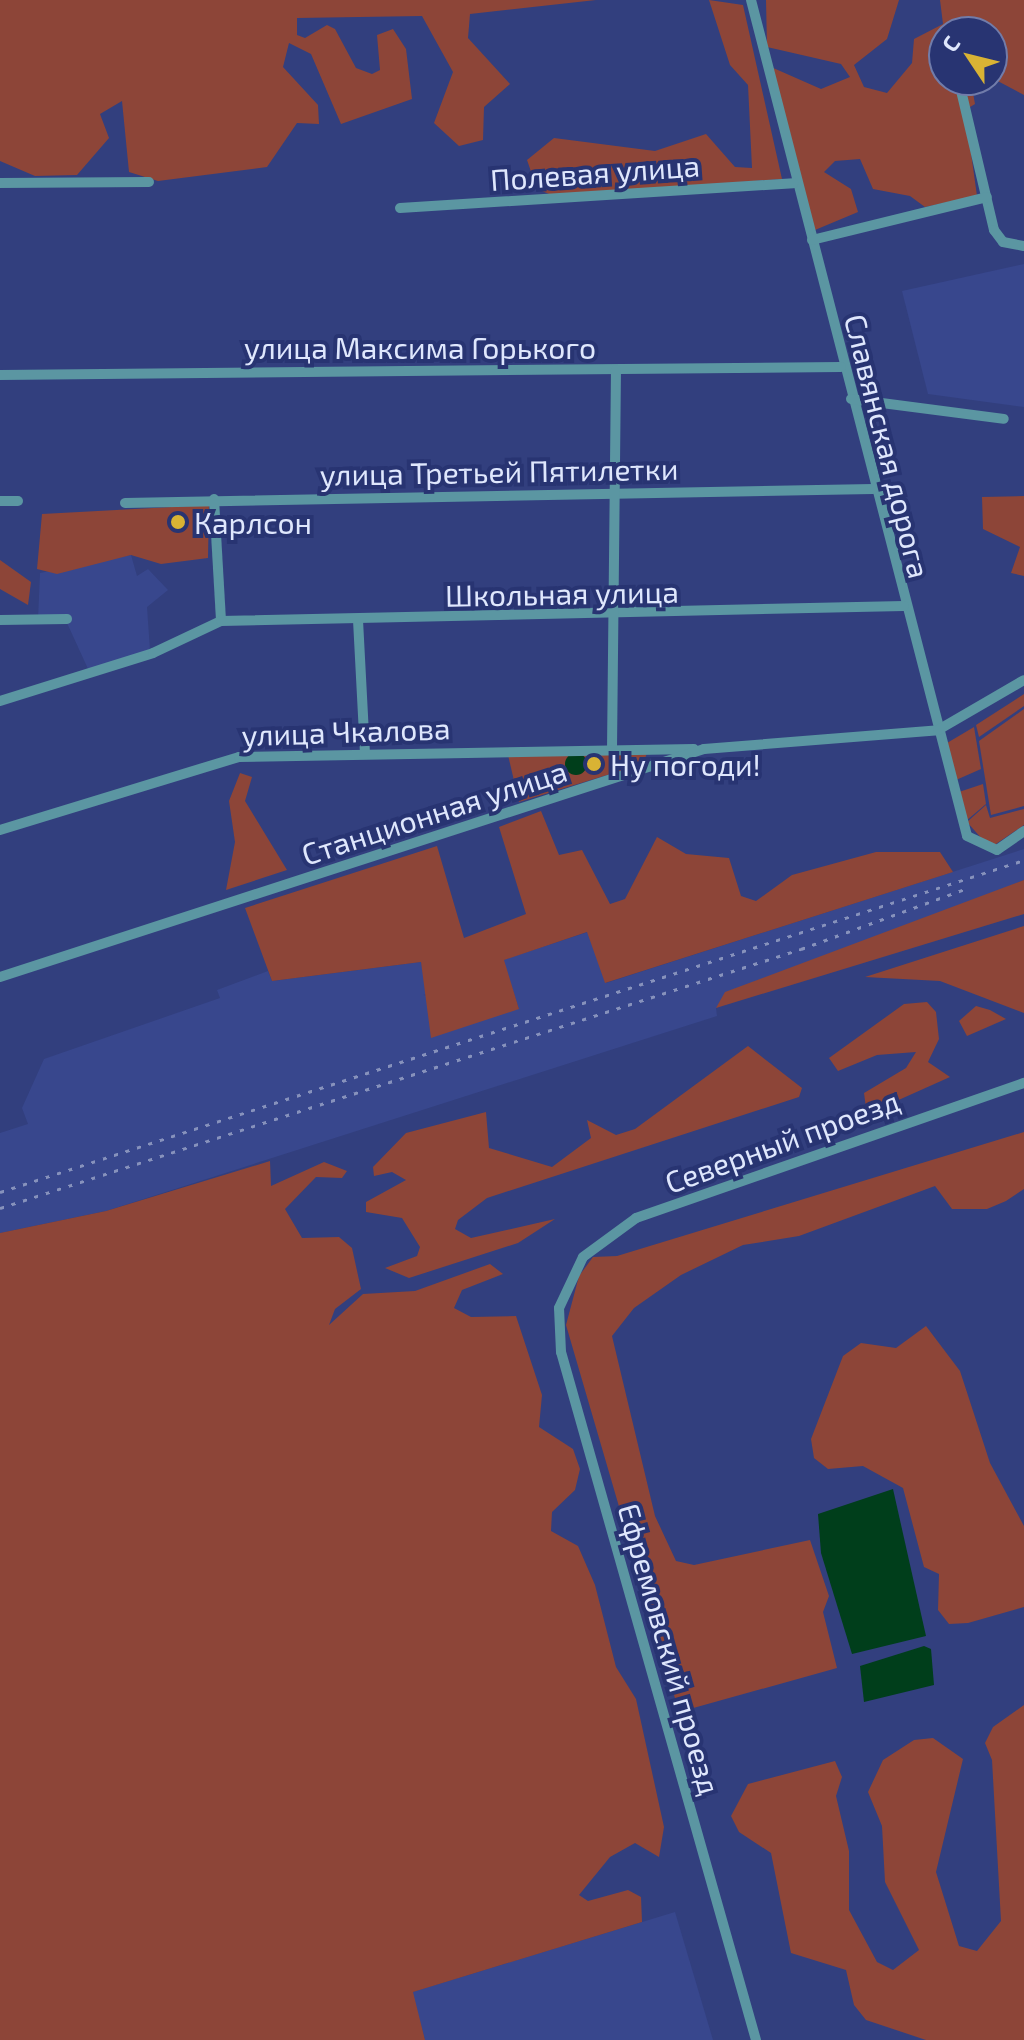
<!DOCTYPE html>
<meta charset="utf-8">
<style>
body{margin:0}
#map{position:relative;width:1024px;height:2040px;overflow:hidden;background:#323f7e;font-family:"Exo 2",sans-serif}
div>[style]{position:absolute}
.built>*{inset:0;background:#38478d}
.green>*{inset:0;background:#8d4538}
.water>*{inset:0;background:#003e1b}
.round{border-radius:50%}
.minor>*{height:10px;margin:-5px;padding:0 5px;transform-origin:5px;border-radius:5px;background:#5b96a2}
.rail>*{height:3px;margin-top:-1.5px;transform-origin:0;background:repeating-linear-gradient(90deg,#8792bc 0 4px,transparent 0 12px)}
.dots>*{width:22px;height:22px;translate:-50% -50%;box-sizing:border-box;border:4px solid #283472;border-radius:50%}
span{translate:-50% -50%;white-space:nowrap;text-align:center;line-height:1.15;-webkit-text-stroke:8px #283472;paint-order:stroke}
.street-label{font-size:30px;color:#dfe7fd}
.poi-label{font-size:30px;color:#dfe7fd}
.left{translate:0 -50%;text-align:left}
.north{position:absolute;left:928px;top:16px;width:80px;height:80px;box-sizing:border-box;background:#283472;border:2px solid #717caa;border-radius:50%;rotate:305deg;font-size:22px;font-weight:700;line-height:32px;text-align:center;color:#dfe7fd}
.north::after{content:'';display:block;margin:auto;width:28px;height:36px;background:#d9b334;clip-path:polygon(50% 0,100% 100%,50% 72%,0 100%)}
</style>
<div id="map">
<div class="built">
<div style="clip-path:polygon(1024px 264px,1024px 407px,928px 394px,902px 291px)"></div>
<div style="clip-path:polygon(131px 555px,137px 576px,148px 569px,168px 590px,147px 607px,150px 650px,89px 671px,67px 623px,38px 619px,40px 573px)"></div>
<div style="clip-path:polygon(1024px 849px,1024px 880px,716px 1008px,717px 1016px,106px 1211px,0 1233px,0 1133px,28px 1124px,22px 1108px,44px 1059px,220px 998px,217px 990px,268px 971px,272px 981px,421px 962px,428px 994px,423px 995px,519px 1009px,503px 960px,588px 932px,606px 983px)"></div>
<div style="clip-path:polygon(675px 1912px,713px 2040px,425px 2040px,412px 1992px)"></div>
</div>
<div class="green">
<div style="clip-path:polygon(0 0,596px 0,470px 14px,468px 38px,510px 84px,484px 107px,483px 140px,459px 146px,434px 123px,453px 72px,422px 16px,297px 18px,297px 35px,305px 38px,327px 25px,335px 29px,356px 68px,372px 74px,380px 70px,377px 35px,393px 29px,406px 49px,412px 99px,341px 124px,311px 54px,289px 43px,283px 67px,318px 105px,319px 124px,297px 123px,267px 167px,158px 181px,129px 172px,122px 101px,100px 114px,109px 138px,77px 175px,35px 176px,0 161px)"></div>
<div style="clip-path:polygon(709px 0,743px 5px,782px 179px,554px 196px,537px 189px,527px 160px,554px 138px,655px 151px,706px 134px,735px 167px,752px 168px,748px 85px,730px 65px)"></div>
<div style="clip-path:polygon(766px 0,899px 0,887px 39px,854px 65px,864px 87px,887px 93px,912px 63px,914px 39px,943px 24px,940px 0,1024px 0,1024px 95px,992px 78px,992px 32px,944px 32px,944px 80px,980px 80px,971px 82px,975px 104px,965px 110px,977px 196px,925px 207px,910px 196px,873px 189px,860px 159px,835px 161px,824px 172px,851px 189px,858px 212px,815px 230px,771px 67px,821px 89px,850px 77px,841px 64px,767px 47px)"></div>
<div style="clip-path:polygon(1024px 496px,1024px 576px,1011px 573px,1020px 547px,983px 529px,982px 497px)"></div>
<div style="clip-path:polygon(209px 505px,208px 558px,161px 564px,131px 555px,57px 574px,37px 569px,42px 514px)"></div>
<div style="clip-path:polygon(0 560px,31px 582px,28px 605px,0 589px)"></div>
<div style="clip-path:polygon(1024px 694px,1024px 706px,979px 737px,976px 725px)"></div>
<div style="clip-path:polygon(1024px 709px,1024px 806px,991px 815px,979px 741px)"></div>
<div style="clip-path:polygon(974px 727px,981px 769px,956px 780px,947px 743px)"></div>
<div style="clip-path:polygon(647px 753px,643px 764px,519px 802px,508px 755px)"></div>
<div style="clip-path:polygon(240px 773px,252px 777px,245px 801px,287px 870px,226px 890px,235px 842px,229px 801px)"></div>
<div style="clip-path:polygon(983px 784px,986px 804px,966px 821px,959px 792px)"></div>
<div style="clip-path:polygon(986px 805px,990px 818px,1024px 809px,1024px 825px,990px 848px,967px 822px)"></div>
<div style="clip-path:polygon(541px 811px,559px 855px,582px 850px,610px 904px,625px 899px,657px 837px,686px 854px,729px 858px,741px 896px,756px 901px,792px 875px,876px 852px,940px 852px,953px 872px,605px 983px,587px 932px,504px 960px,519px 1009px,431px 1038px,421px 962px,272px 981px,245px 908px,437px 846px,464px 938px,526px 914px,499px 827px)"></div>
<div style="clip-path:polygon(1024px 880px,1024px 914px,716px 1008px,725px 992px)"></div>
<div style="clip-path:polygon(1024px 926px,1024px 1013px,940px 981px,865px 977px)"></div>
<div style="clip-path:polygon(927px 1002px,936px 1012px,939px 1039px,928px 1062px,950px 1077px,874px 1111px,866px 1108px,864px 1093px,906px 1068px,916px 1052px,877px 1055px,838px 1071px,829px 1058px,904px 1004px)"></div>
<div style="clip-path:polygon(976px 1006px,990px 1010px,1006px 1019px,967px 1036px,959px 1021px)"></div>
<div style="clip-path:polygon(748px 1046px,802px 1088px,799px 1097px,487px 1198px,458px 1220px,455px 1229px,471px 1238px,555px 1219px,518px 1243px,409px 1278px,385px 1268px,417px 1256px,420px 1247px,402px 1218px,366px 1212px,366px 1202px,406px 1180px,392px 1172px,374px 1176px,373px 1167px,406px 1133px,486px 1112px,489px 1148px,552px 1167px,591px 1138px,587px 1120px,616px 1135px,635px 1129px)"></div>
<div style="clip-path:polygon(1024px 1132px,1024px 1189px,1006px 1201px,987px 1209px,952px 1209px,935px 1186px,799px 1236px,743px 1245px,681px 1275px,634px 1308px,612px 1336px,655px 1516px,676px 1561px,694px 1565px,810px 1540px,829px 1596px,823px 1612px,837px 1668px,679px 1712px,566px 1325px,579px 1276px,593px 1257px,617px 1256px)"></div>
<div style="clip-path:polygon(270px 1161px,271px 1186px,324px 1162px,347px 1171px,342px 1178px,316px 1177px,285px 1209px,302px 1238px,339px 1237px,352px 1248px,361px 1289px,335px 1309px,329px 1325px,363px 1294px,415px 1291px,490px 1264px,503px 1274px,462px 1290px,454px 1308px,471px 1317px,516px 1316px,542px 1395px,539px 1427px,573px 1449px,580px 1469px,575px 1490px,552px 1512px,551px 1531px,578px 1546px,595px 1585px,616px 1667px,636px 1699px,664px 1827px,659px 1857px,635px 1843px,610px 1857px,579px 1895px,588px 1901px,628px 1890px,641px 1897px,642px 1922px,413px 1992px,425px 2040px,0 2040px,0 1233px,106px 1211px)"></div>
<div style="clip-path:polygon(926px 1326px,960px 1371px,990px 1463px,1024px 1526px,1024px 1607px,968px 1623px,949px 1624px,938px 1610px,939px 1574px,924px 1567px,903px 1488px,863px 1466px,828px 1469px,814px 1458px,811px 1439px,843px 1356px,861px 1343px,896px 1348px)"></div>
<div style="clip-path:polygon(1024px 1705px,1024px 2040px,926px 2040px,866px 2020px,854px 2005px,846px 1970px,791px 1953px,771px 1853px,739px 1832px,731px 1816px,748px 1784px,835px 1761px,842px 1777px,836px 1796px,849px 1851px,849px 1910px,877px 1962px,893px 1970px,919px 1950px,885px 1882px,882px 1826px,868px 1792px,883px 1760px,914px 1740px,933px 1738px,963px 1759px,936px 1872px,959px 1946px,977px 1951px,1001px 1921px,992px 1760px,985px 1743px,993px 1727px)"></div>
</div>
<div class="water">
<div class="round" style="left:565px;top:753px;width:22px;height:22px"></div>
<div style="clip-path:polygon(893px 1489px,926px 1636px,852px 1654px,821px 1553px,818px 1514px)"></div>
<div style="clip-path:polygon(924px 1646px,931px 1649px,934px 1685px,864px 1702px,860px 1666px)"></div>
</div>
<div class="minor">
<div style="left:751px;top:0;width:863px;rotate:75.51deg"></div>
<div style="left:967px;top:836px;width:33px;rotate:25deg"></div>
<div style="left:997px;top:850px;width:33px;rotate:-35deg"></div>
<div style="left:959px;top:82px;width:152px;rotate:76.7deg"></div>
<div style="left:994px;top:230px;width:15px;rotate:53deg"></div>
<div style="left:1003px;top:242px;width:21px;rotate:11deg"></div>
<div style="left:0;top:183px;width:149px;rotate:-0.4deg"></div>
<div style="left:400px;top:208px;width:394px;rotate:-3.6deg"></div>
<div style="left:812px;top:240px;width:180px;rotate:-13.8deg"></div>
<div style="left:0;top:375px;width:841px;rotate:-0.55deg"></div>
<div style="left:851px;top:399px;width:154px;rotate:7.4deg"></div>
<div style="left:214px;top:499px;width:122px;rotate:86.7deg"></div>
<div style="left:0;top:501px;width:18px"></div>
<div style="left:125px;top:503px;width:748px;rotate:-1.07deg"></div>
<div style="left:0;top:620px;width:67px;rotate:-0.9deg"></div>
<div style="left:358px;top:620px;width:133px;rotate:87deg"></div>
<div style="left:0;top:701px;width:160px;rotate:-17.4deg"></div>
<div style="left:153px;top:653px;width:75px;rotate:-25.2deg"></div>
<div style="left:221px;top:621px;width:683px;rotate:-1.26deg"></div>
<div style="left:612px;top:750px;width:380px;rotate:-89.4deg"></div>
<div style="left:0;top:830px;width:250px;rotate:-17deg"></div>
<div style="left:239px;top:757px;width:455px;rotate:-1deg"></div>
<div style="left:0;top:977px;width:740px;rotate:-17.95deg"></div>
<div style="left:704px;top:749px;width:235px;rotate:-4.6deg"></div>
<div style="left:938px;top:730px;width:99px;rotate:-30.2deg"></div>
<div style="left:756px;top:2040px;width:715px;rotate:-105.82deg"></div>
<div style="left:561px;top:1352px;width:44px;rotate:-92.6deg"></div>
<div style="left:559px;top:1308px;width:56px;rotate:-64.8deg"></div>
<div style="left:583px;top:1257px;width:66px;rotate:-36.3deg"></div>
<div style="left:636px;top:1218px;width:411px;rotate:-19.2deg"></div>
</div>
<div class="rail">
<div style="left:0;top:1192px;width:1076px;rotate:-17.96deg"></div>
<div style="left:0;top:1208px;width:842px;rotate:-17.92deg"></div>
<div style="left:801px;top:949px;width:175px;rotate:-20.1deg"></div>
</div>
<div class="dots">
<div style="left:178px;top:522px;background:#d9b334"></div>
<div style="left:594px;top:764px;background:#d9b334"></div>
</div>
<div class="street-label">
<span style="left:595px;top:172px;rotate:-4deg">Полевая улица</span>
<span style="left:420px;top:347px">улица Максима Горького</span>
<span style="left:888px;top:446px;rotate:76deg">Славянская дорога</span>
<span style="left:499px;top:471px;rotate:-1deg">улица Третьей Пятилетки</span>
<span style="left:562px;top:593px;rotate:-1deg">Школьная улица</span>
<span style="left:346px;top:731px;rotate:-2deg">улица Чкалова</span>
<span style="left:434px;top:812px;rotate:-18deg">Станционная улица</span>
<span style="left:782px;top:1141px;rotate:-20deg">Северный проезд</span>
<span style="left:670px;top:1649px;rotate:74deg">Ефремовский проезд</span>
</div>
<div class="poi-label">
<span class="left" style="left:194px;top:522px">Карлсон</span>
<span class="left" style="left:610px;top:764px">Ну погоди!</span>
</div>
<div class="north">С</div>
</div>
